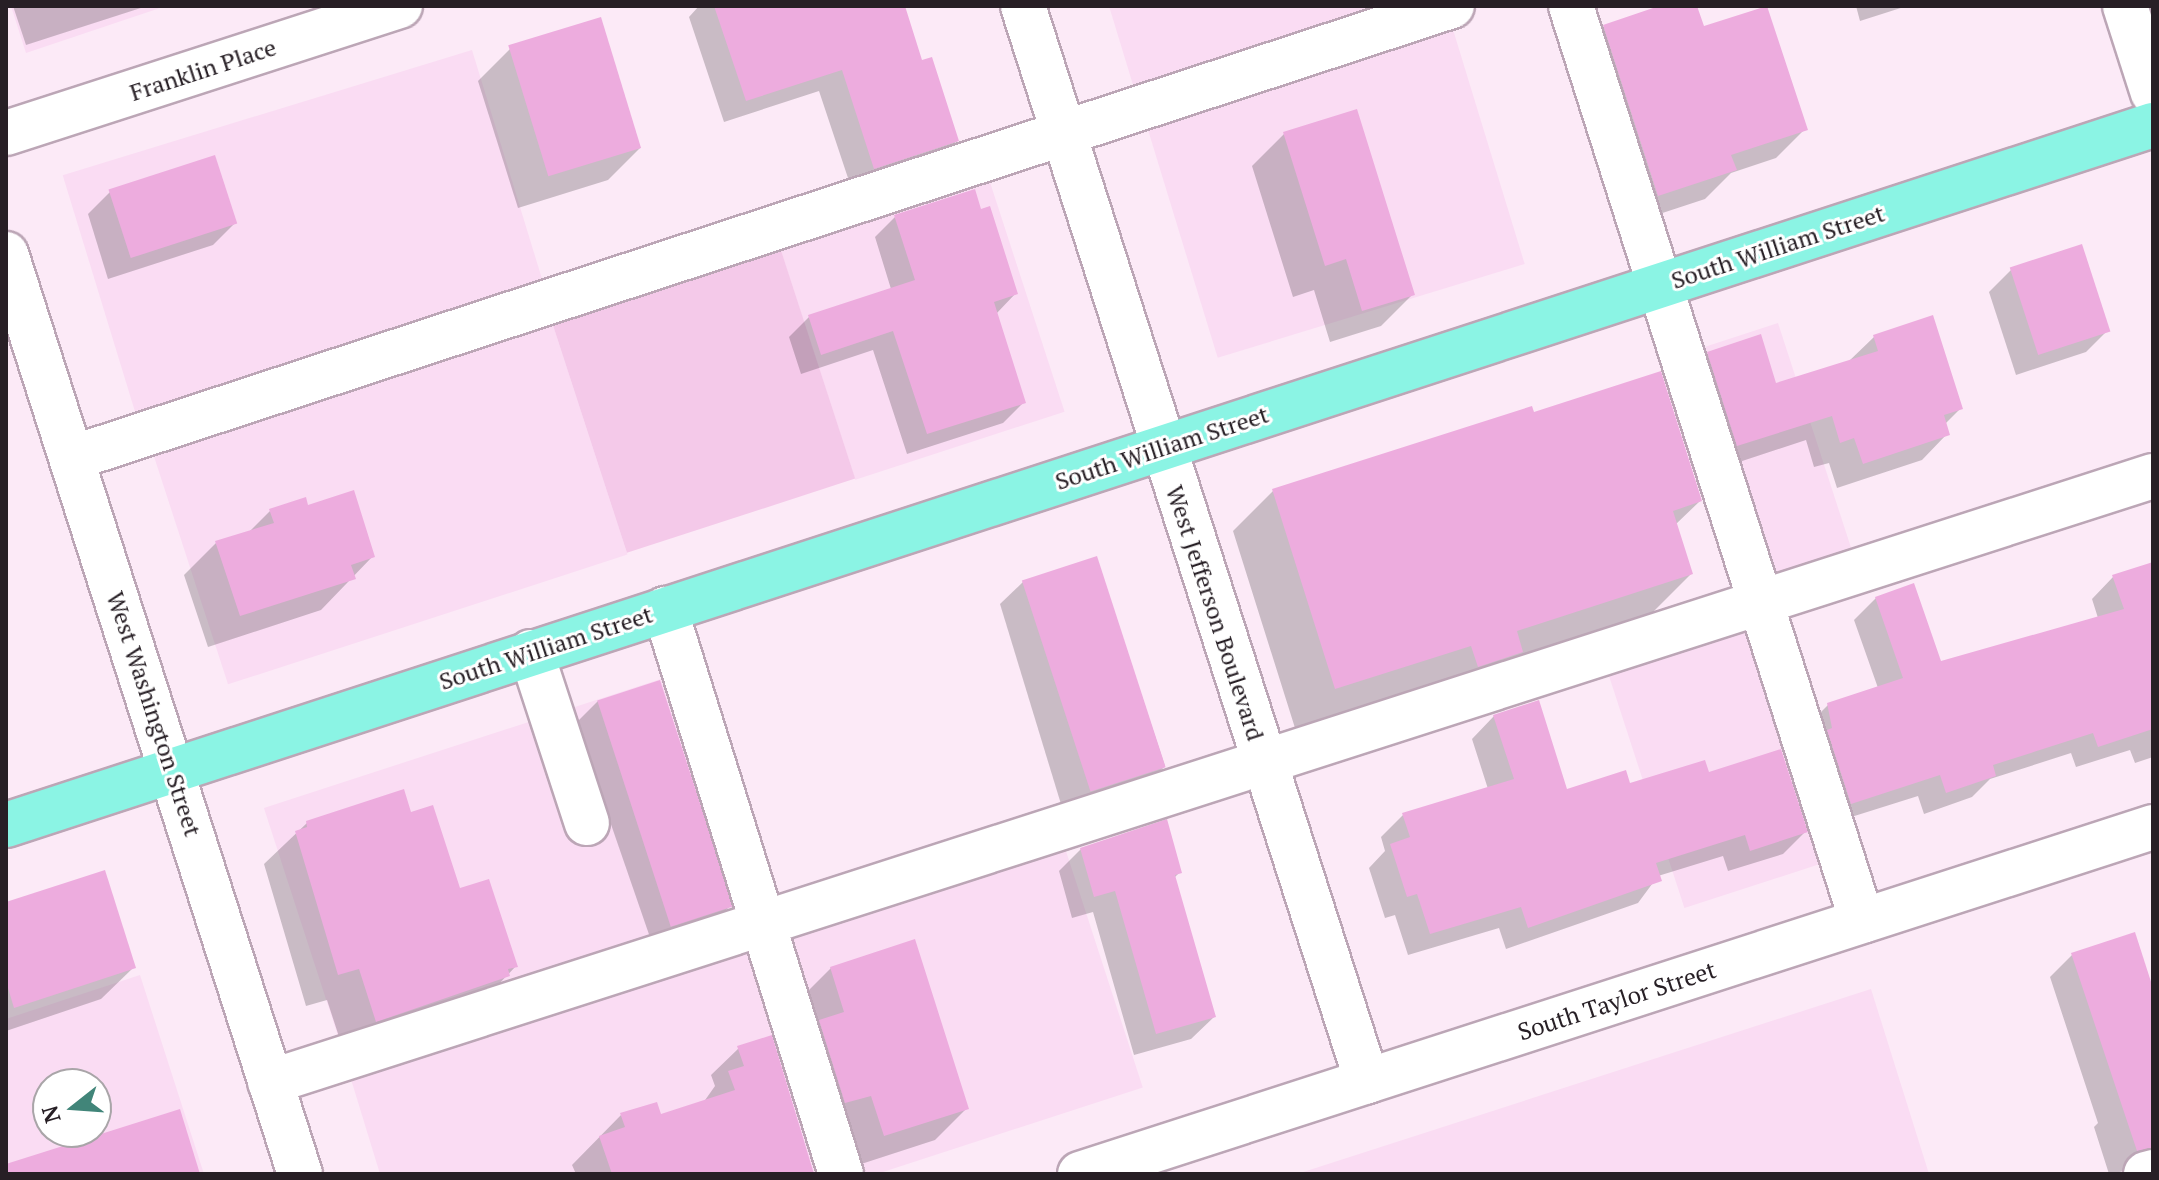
<!DOCTYPE html>
<style>
body{margin:0}
#map{position:relative;width:2159px;height:1180px;overflow:hidden;background:#fceaf7;font-family:"PT Serif",serif}
div>[style]{position:absolute}
.built>*{inset:0;background:#fadcf3;transform-origin:0 0}
.green>*{inset:0;background:#f4c9e9;transform-origin:0 0}
.shadow>*{inset:0;background:#0003}
.building>*{inset:0;background:#edacde;transform-origin:0 0}
.roads{filter:drop-shadow(2px 0 #bca6b6) drop-shadow(-2px 0 #bca6b6) drop-shadow(0 2px #bca6b6) drop-shadow(0 -2px #bca6b6)}
.minor>*{height:44px;margin:-22px;padding:0 22px;transform-origin:22px;border-radius:22px;background:#fff}
.major>*{height:44px;margin:-22px;padding:0 22px;transform-origin:22px;border-radius:22px;background:#8bf4e4}
span{translate:-50% -50%;white-space:nowrap;text-align:center;line-height:1.15;-webkit-text-stroke:6px #fff;paint-order:stroke}
.street-label{font-size:24px;color:#271f25}
.frame{position:absolute;inset:0;border:8px solid #271f25;pointer-events:none}
.north{position:absolute;left:32px;top:1068px;width:80px;height:80px;box-sizing:border-box;background:#fff;border:2px solid #a9a5a8;border-radius:50%;rotate:253deg;font-size:22px;font-weight:700;line-height:32px;text-align:center;color:#271f25}
.north::after{content:'';display:block;margin:auto;width:28px;height:36px;background:#418579;clip-path:polygon(50% 0,100% 100%,50% 72%,0 100%)}
</style>
<div id="map">
<div class="built">
<div style="clip-path:polygon(11px 6px,166px 6px,26px 53px)"></div>
<div style="clip-path:polygon(1109px 6px,1420px 6px,1137px 98px)"></div>
<div style="left:1451px;top:23px;width:252px;height:321px;rotate:73deg"></div>
<div style="left:472px;top:50px;width:249px;height:428px;rotate:73deg"></div>
<div style="left:987px;top:173px;width:251px;height:220px;rotate:72deg"></div>
<div style="left:549px;top:313px;width:254px;height:420px;rotate:72deg"></div>
<div style="left:1778px;top:323px;width:249px;height:87px;rotate:72deg"></div>
<div style="left:1753px;top:624px;width:249px;height:153px;rotate:72deg"></div>
<div style="left:670px;top:676px;width:254px;height:427px;rotate:72deg"></div>
<div style="left:1064px;top:845px;width:255px;height:299px;rotate:72deg"></div>
<div style="clip-path:polygon(754px 944px,828px 1174px,380px 1174px,350px 1076px)"></div>
<div style="clip-path:polygon(evenodd,140px 975px,204px 1174px,6px 1174px,6px 1019px,140px 975px,48px 1084px,96px 1084px,96px 1132px,48px 1132px,48px 1084px)"></div>
<div style="clip-path:polygon(1871px 989px,1929px 1174px,1297px 1174px)"></div>
</div>
<div class="green">
<div style="left:777px;top:238px;width:253px;height:240px;rotate:72deg"></div>
</div>
<div class="shadow">
<div style="clip-path:polygon(13px 6px,147px 6px,26px 45px)"></div>
<div style="clip-path:polygon(699px 6px,902px 6px,921px 63px,957px 141px,935px 163px,852px 190px,819px 91px,724px 122px,689px 17px)"></div>
<div style="clip-path:polygon(1665px 6px,1695px 6px,1703px 28px,1805px 129px,1776px 158px,1731px 173px,1705px 199px,1629px 224px,1575px 55px,1604px 26px)"></div>
<div style="clip-path:polygon(1856px 6px,1907px 6px,1860px 21px)"></div>
<div style="clip-path:polygon(510px 49px,640px 148px,608px 180px,518px 208px,478px 81px)"></div>
<div style="clip-path:polygon(1284px 134px,1413px 294px,1381px 326px,1330px 342px,1314px 290px,1293px 297px,1252px 166px)"></div>
<div style="clip-path:polygon(110px 192px,235px 223px,213px 245px,108px 279px,88px 214px)"></div>
<div style="clip-path:polygon(895px 217px,1016px 293px,996px 314px,1024px 402px,1003px 423px,907px 454px,873px 350px,801px 374px,789px 337px,809px 317px,891px 289px,875px 237px)"></div>
<div style="clip-path:polygon(2011px 270px,2108px 330px,2086px 352px,2016px 375px,1989px 292px)"></div>
<div style="clip-path:polygon(1874px 337px,1961px 408px,1944px 425px,1947px 434px,1922px 460px,1837px 488px,1829px 463px,1814px 467px,1806px 440px,1712px 471px,1683px 379px,1708px 353px,1775px 385px,1848px 362px)"></div>
<div style="clip-path:polygon(1533px 414px,1700px 501px,1675px 525px,1691px 574px,1651px 614px,1515px 657px,1481px 692px,1438px 706px,1431px 685px,1295px 728px,1233px 531px,1273px 491px)"></div>
<div style="clip-path:polygon(306px 507px,373px 556px,321px 610px,208px 647px,184px 575px,216px 543px,248px 533px,270px 511px)"></div>
<div style="clip-path:polygon(1096px 559px,1165px 766px,1143px 789px,1064px 814px,1000px 604px,1023px 582px)"></div>
<div style="clip-path:polygon(2153px 564px,2153px 757px,2135px 763px,2130px 750px,2076px 767px,2071px 753px,1990px 779px,1972px 797px,1924px 814px,1918px 796px,1829px 824px,1806px 727px,1828px 705px,1878px 688px,1854px 620px,1876px 598px,1939px 663px,2098px 618px,2092px 599px,2113px 577px)"></div>
<div style="clip-path:polygon(598px 701px,729px 907px,707px 929px,653px 946px,576px 723px)"></div>
<div style="clip-path:polygon(1494px 716px,1566px 792px,1708px 775px,1805px 832px,1783px 854px,1728px 871px,1723px 856px,1658px 876px,1638px 903px,1506px 949px,1499px 928px,1408px 955px,1395px 915px,1385px 918px,1369px 868px,1385px 851px,1381px 837px,1403px 815px,1488px 789px,1472px 739px)"></div>
<div style="clip-path:polygon(410px 814px,458px 891px,516px 966px,476px 1008px,344px 1052px,327px 1000px,306px 1006px,264px 864px,307px 823px)"></div>
<div style="clip-path:polygon(1081px 849px,1180px 872px,1174px 878px,1214px 1017px,1191px 1039px,1134px 1055px,1093px 912px,1072px 918px,1059px 871px)"></div>
<div style="clip-path:polygon(6px 904px,134px 967px,101px 999px,6px 1031px)"></div>
<div style="clip-path:polygon(2072px 955px,2153px 995px,2153px 1174px,2135px 1169px,2109px 1174px,2094px 1127px,2098px 1123px,2050px 977px)"></div>
<div style="clip-path:polygon(831px 968px,967px 1108px,935px 1140px,852px 1167px,799px 1000px)"></div>
<div style="clip-path:polygon(739px 1048px,809px 1174px,576px 1174px,572px 1165px,621px 1115px,660px 1117px,703px 1103px,715px 1086px,711px 1075px)"></div>
</div>
<div class="building">
<div style="clip-path:polygon(714px 6px,905px 6px,922px 60px,932px 57px,959px 141px,874px 169px,842px 70px,746px 101px)"></div>
<div style="clip-path:polygon(1659px 6px,1697px 6px,1704px 26px,1767px 6px,1808px 130px,1731px 155px,1737px 170px,1658px 196px,1603px 25px)"></div>
<div style="left:601px;top:17px;width:137px;height:97px;rotate:73deg"></div>
<div style="clip-path:polygon(1357px 109px,1415px 295px,1362px 311px,1346px 259px,1325px 266px,1283px 132px)"></div>
<div style="left:215px;top:155px;width:72px;height:112px;rotate:72deg"></div>
<div style="clip-path:polygon(975px 189px,981px 209px,990px 206px,1018px 294px,994px 302px,1026px 403px,927px 434px,893px 331px,821px 355px,808px 315px,915px 280px,894px 215px)"></div>
<div style="left:2082px;top:244px;width:92px;height:76px;rotate:72deg"></div>
<div style="clip-path:polygon(1933px 315px,1963px 409px,1944px 415px,1950px 435px,1863px 464px,1854px 438px,1840px 443px,1832px 416px,1737px 446px,1707px 352px,1761px 334px,1776px 383px,1878px 351px,1873px 335px)"></div>
<div style="clip-path:polygon(1661px 371px,1702px 501px,1673px 511px,1693px 574px,1517px 631px,1523px 652px,1478px 667px,1471px 646px,1335px 689px,1272px 489px,1532px 406px,1534px 412px)"></div>
<div style="clip-path:polygon(354px 490px,375px 557px,351px 565px,356px 579px,240px 616px,215px 541px,274px 523px,269px 509px,306px 497px,308px 505px)"></div>
<div style="left:1097px;top:556px;width:222px;height:79px;rotate:72deg"></div>
<div style="clip-path:polygon(2153px 562px,2153px 729px,2098px 747px,2093px 733px,1993px 765px,1996px 776px,1946px 793px,1940px 775px,1851px 804px,1827px 730px,1832px 728px,1827px 703px,1903px 678px,1875px 597px,1914px 583px,1941px 661px,2124px 609px,2112px 575px)"></div>
<div style="left:660px;top:680px;width:238px;height:66px;rotate:72deg"></div>
<div style="clip-path:polygon(1539px 700px,1567px 789px,1626px 770px,1630px 783px,1705px 760px,1709px 772px,1781px 749px,1808px 832px,1750px 851px,1745px 835px,1656px 863px,1662px 881px,1528px 928px,1521px 907px,1430px 934px,1417px 894px,1407px 897px,1390px 844px,1410px 837px,1402px 813px,1514px 779px,1493px 715px)"></div>
<div style="clip-path:polygon(404px 789px,411px 812px,433px 805px,460px 888px,489px 879px,518px 967px,508px 969px,510px 976px,376px 1022px,359px 969px,338px 975px,295px 831px,307px 827px,306px 821px)"></div>
<div style="clip-path:polygon(1167px 819px,1182px 873px,1175px 875px,1216px 1017px,1156px 1034px,1115px 891px,1094px 897px,1080px 848px)"></div>
<div style="clip-path:polygon(105px 870px,136px 968px,14px 1008px,6px 981px,6px 902px)"></div>
<div style="clip-path:polygon(2135px 932px,2153px 988px,2153px 1148px,2137px 1151px,2071px 953px)"></div>
<div style="clip-path:polygon(915px 939px,969px 1109px,884px 1136px,871px 1096px,845px 1103px,819px 1020px,844px 1012px,830px 967px)"></div>
<div style="clip-path:polygon(772px 1035px,814px 1174px,612px 1174px,599px 1136px,625px 1127px,620px 1113px,657px 1102px,661px 1114px,735px 1090px,728px 1071px,744px 1066px,737px 1046px)"></div>
<div style="clip-path:polygon(180px 1109px,200px 1174px,6px 1174px,6px 1164px)"></div>
</div>
<div class="roads">
<div class="minor">
<div style="left:1023px;top:6px;width:1129px;rotate:72.26deg"></div>
<div style="left:1571px;top:6px;width:960px;rotate:72.36deg"></div>
<div style="left:2125px;top:6px;width:91px;rotate:72.2deg"></div>
<div style="left:6px;top:133px;width:414px;rotate:-17.9deg"></div>
<div style="left:6px;top:254px;width:966px;rotate:72.28deg"></div>
<div style="left:72px;top:458px;width:1452px;rotate:-18.14deg"></div>
<div style="left:665px;top:609px;width:592px;rotate:72.7deg"></div>
<div style="left:531px;top:652px;width:180px;rotate:71.9deg"></div>
<div style="left:270px;top:1082px;width:1978px;rotate:-17.84deg"></div>
<div style="left:1080px;top:1174px;width:1128px;rotate:-17.92deg"></div>
<div style="left:2146px;top:1174px;width:7px;rotate:-16deg"></div>
</div>
<div class="major">
<div style="left:6px;top:825px;width:2258px;rotate:-18.06deg"></div>
</div>
</div>
<div class="street-label">
<span style="left:203px;top:70px;rotate:-18deg">Franklin Place</span>
<span style="left:1778px;top:247px;rotate:-18deg">South William Street</span>
<span style="left:1162px;top:448px;rotate:-18deg">South William Street</span>
<span style="left:1215px;top:613px;rotate:72deg">West Jefferson Boulevard</span>
<span style="left:546px;top:648px;rotate:-18deg">South William Street</span>
<span style="left:154px;top:714px;rotate:72deg">West Washington Street</span>
<span style="left:1617px;top:1001px;rotate:-18deg">South Taylor Street</span>
</div>
<div class="frame"></div>
<div class="north">N</div>
</div>
